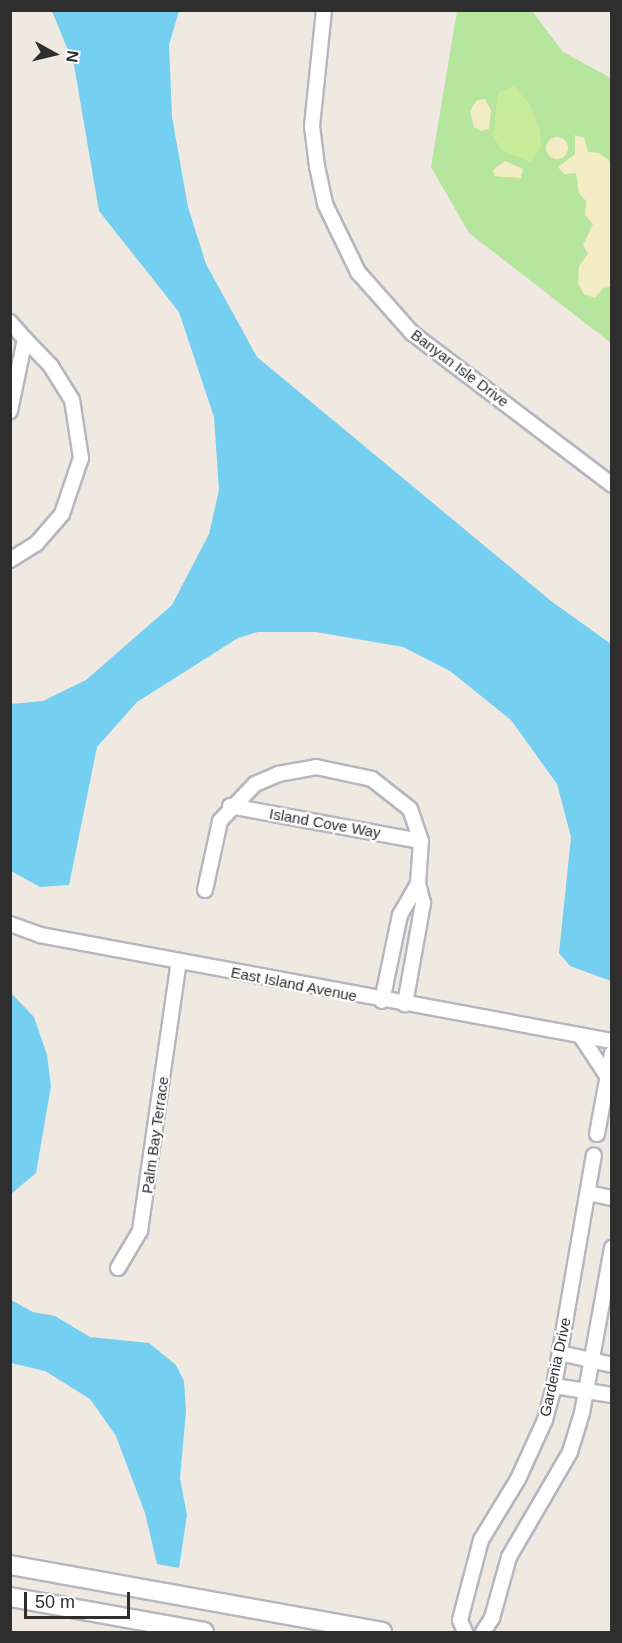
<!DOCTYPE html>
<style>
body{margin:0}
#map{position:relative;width:622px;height:1643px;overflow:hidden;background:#efe9e1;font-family:Arial,sans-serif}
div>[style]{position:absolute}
.green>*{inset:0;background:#b6e59e}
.sand>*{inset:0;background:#f3ecc5}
.round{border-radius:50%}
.pitch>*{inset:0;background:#c9ec9a}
.water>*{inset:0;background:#75cff0}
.roads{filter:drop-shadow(2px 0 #b4b7c1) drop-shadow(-2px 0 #b4b7c1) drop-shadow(0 2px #b4b7c1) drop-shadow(0 -2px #b4b7c1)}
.street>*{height:14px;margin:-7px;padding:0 7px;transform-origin:7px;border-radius:7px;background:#fff}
.secondary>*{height:18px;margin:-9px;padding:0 9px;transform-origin:9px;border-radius:9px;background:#fff}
span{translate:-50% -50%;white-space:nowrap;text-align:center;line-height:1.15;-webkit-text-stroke:4.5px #fff;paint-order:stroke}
.street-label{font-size:15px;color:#2e2e2e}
.frame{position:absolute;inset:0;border:12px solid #2e2e2e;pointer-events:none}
.north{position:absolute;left:24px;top:24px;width:60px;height:60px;-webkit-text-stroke:4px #fff;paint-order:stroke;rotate:98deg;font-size:16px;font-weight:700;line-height:24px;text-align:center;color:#2e2e2e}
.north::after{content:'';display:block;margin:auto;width:21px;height:27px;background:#2e2e2e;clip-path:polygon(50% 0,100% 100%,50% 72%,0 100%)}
.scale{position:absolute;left:24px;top:1592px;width:106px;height:27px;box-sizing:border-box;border:3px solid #2e2e2e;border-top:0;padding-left:8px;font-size:18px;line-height:21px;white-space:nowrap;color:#2e2e2e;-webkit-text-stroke:4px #fff;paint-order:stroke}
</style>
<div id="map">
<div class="green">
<div style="clip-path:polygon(457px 11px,532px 11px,563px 52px,611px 78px,611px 343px,469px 233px,431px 167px)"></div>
</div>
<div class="sand">
<div style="clip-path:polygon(485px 99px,491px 110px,489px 129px,481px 131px,474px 127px,470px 111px,477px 100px)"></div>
<div style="clip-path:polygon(575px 135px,584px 138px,588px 152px,599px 153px,611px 162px,611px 287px,603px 288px,595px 298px,584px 294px,578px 284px,579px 266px,588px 254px,583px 245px,593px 224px,585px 215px,586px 201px,579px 193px,576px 173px,564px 174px,558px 167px,575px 154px)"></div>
<div class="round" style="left:546px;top:137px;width:22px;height:22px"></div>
<div style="clip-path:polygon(505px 161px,523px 169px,521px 178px,494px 176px,493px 170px)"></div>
</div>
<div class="pitch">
<div style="clip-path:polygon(513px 86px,529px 103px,540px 131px,541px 146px,531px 162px,503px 151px,493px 137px,498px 93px)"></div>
</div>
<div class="water">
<div style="clip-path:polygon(52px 11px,179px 11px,169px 45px,172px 117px,188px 207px,206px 264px,257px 357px,551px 601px,611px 644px,611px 981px,570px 966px,559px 953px,571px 837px,557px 784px,511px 720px,450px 671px,403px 647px,316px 632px,258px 632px,238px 638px,137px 702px,97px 747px,69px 885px,40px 887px,11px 871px,11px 704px,43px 701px,86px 680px,172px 605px,209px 534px,219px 490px,214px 417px,179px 312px,99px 211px,74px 65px)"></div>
<div style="clip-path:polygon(11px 993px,34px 1017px,47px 1055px,51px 1086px,36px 1173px,11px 1194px)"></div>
<div style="clip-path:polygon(11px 1300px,33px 1312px,55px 1316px,90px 1337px,149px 1343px,176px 1365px,184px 1381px,186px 1411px,180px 1478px,187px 1515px,179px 1568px,157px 1564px,145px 1513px,116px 1436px,90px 1399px,45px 1371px,11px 1363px)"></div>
</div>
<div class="roads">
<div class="street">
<div style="left:324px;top:10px;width:117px;rotate:95.9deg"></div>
<div style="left:312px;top:126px;width:40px;rotate:82.9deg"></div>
<div style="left:317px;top:166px;width:39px;rotate:78deg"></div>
<div style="left:325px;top:204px;width:76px;rotate:64.1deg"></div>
<div style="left:358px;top:272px;width:81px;rotate:48.5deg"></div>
<div style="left:412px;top:333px;width:251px;rotate:37.2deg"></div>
<div style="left:10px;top:322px;width:23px;rotate:49deg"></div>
<div style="left:25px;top:339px;width:74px;rotate:101.8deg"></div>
<div style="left:10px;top:560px;width:31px;rotate:-32deg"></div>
<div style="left:36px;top:544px;width:40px;rotate:-49deg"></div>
<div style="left:62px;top:514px;width:59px;rotate:-71.3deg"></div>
<div style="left:81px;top:458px;width:59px;rotate:-98.8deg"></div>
<div style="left:72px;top:400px;width:40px;rotate:-122deg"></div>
<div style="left:51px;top:366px;width:37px;rotate:-134deg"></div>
<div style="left:230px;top:806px;width:194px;rotate:10.4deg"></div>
<div style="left:205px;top:890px;width:71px;rotate:-77.7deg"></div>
<div style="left:220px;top:821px;width:51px;rotate:-46.6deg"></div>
<div style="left:255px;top:784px;width:25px;rotate:-23deg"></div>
<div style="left:278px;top:774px;width:39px;rotate:-10deg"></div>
<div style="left:316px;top:767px;width:57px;rotate:12.1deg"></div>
<div style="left:372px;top:779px;width:48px;rotate:38.3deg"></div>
<div style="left:410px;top:809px;width:34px;rotate:71deg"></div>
<div style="left:421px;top:841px;width:43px;rotate:94deg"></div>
<div style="left:418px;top:884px;width:20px;rotate:75deg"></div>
<div style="left:423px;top:903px;width:103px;rotate:100.1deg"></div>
<div style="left:10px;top:924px;width:32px;rotate:20deg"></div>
<div style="left:40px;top:935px;width:582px;rotate:10.5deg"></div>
<div style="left:382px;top:1001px;width:88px;rotate:-78.2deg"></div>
<div style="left:400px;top:915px;width:36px;rotate:-60deg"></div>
<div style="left:580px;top:1035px;width:49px;rotate:56.6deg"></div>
<div style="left:597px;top:1134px;width:82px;rotate:-79.5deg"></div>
<div style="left:588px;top:1193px;width:25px;rotate:12deg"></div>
<div style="left:118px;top:1268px;width:43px;rotate:-59.3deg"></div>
<div style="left:140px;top:1231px;width:273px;rotate:-81.8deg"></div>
<div style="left:560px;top:1353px;width:53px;rotate:13deg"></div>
<div style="left:554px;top:1386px;width:59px;rotate:8.8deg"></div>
<div style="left:465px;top:1632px;width:13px;rotate:-113deg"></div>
<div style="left:460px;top:1620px;width:83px;rotate:-75.3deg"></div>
<div style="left:481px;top:1540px;width:71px;rotate:-58.8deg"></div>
<div style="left:518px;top:1479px;width:65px;rotate:-65.4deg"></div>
<div style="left:545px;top:1420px;width:35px;rotate:-75deg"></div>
<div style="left:554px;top:1386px;width:234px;rotate:-80.2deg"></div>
<div style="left:483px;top:1632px;width:17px;rotate:-57deg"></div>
<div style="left:492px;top:1618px;width:63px;rotate:-74.4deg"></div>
<div style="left:509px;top:1557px;width:121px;rotate:-59.8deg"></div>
<div style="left:570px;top:1452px;width:41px;rotate:-72.9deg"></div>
<div style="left:582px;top:1413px;width:168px;rotate:-79.7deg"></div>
</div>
<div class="secondary">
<div style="left:10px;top:1565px;width:378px;rotate:10.2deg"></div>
<div style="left:10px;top:1597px;width:197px;rotate:10.2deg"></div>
</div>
</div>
<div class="street-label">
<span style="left:460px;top:368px;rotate:37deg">Banyan Isle Drive</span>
<span style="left:325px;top:823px;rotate:10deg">Island Cove Way</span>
<span style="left:294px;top:984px;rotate:11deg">East Island Avenue</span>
<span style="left:155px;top:1135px;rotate:-82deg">Palm Bay Terrace</span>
<span style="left:555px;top:1367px;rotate:-78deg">Gardenia Drive</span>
</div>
<div class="frame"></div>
<div class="north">N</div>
<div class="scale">50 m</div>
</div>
